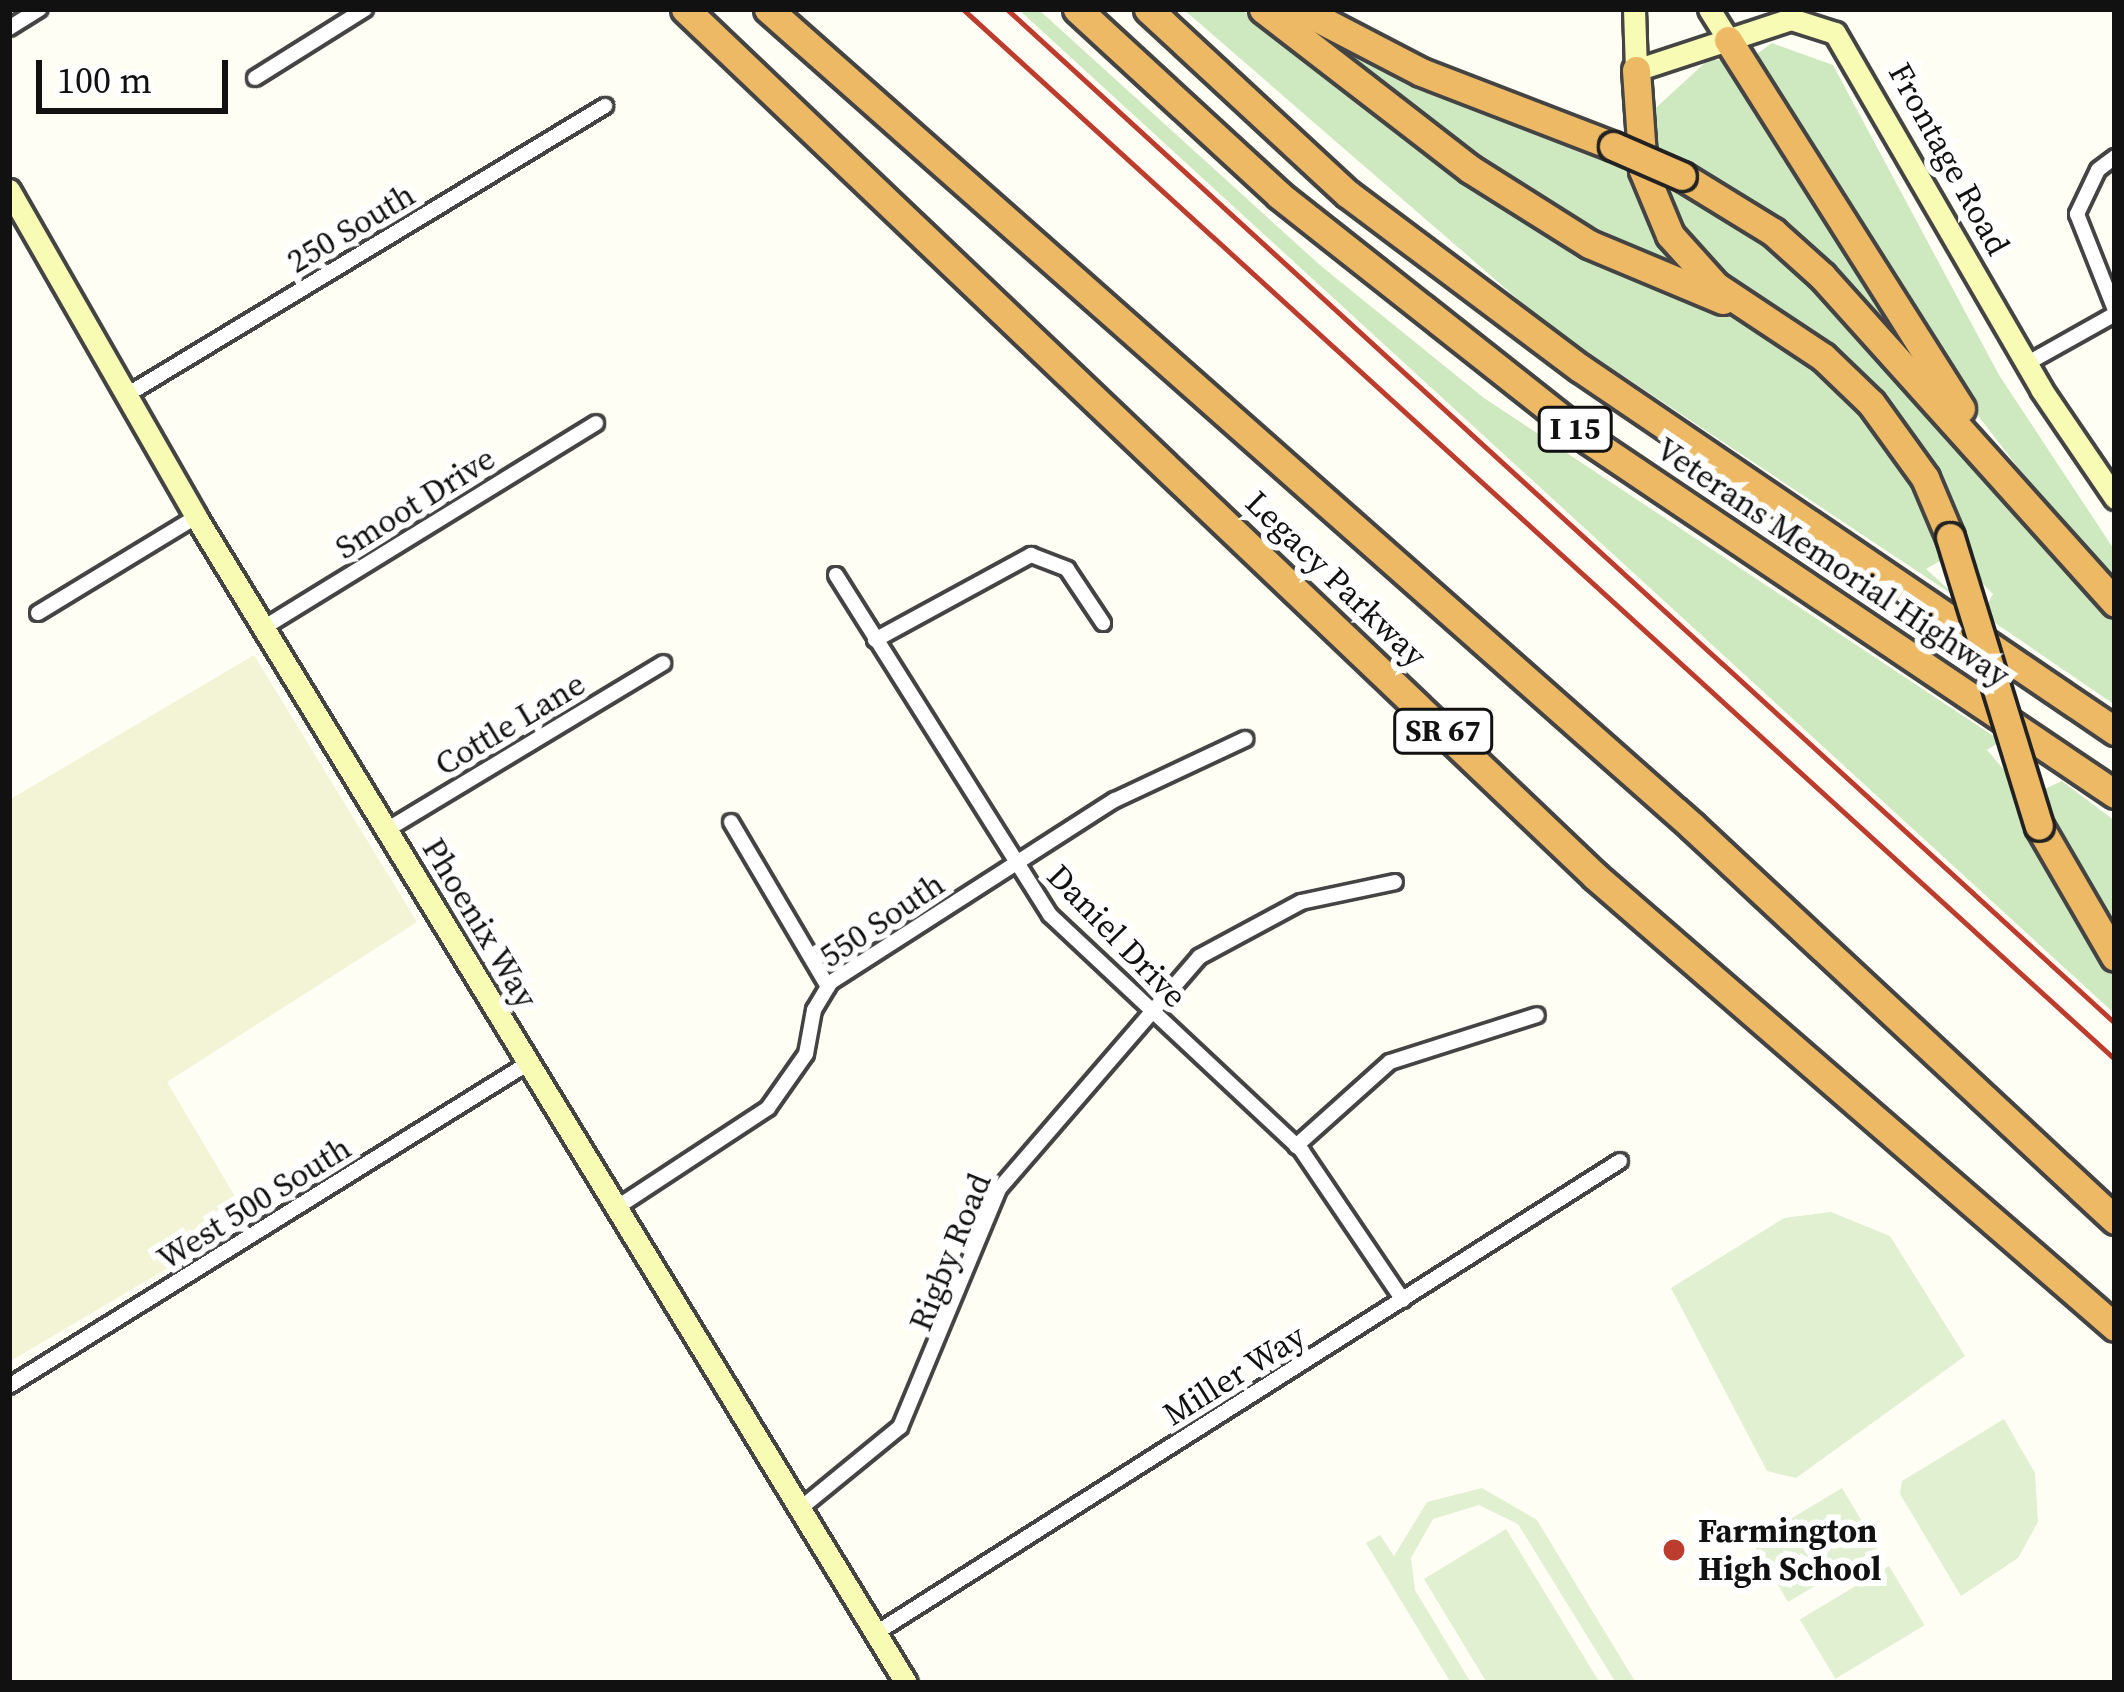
<!DOCTYPE html>
<style>
body{margin:0}
#map{position:relative;width:2124px;height:1692px;overflow:hidden;background:#fffef5;font-family:"Source Serif 4",serif}
div>[style]{position:absolute}
.farmland>*{inset:0;background:#f2f4d5}
.green>*{inset:0;background:#cee9bf}
.pitch>*{inset:0;background:#e0f0d0;transform-origin:0 0}
.roads{filter:drop-shadow(3px 0 #444) drop-shadow(-3px 0 #444) drop-shadow(0 3px #444) drop-shadow(0 -3px #444)}
.street>*{height:14px;margin:-7px;padding:0 7px;transform-origin:7px;border-radius:7px;background:#fff}
.secondary>*{height:21px;margin:-10.5px;padding:0 10.5px;transform-origin:10.5px;border-radius:10.5px;background:#f8fbb3}
.highway>*{height:27px;margin:-13.5px;padding:0 13.5px;transform-origin:13.5px;border-radius:13.5px;background:#eeb964}
.rail>*{height:4.5px;margin:-2.25px;padding:0 2.25px;transform-origin:2.25px;border-radius:2.25px;background:#bc3d2d}
.bridges{filter:drop-shadow(3px 0 #222) drop-shadow(-3px 0 #222) drop-shadow(0 3px #222) drop-shadow(0 -3px #222)}
.highway-bridge>*{height:27px;margin:-13.5px;padding:0 13.5px;transform-origin:13.5px;border-radius:13.5px;background:#eeb964}
.dots>*{width:33px;height:33px;translate:-50% -50%;box-sizing:border-box;border:6px solid #fff;border-radius:50%}
span{translate:-50% -50%;white-space:nowrap;text-align:center;line-height:1.15;-webkit-text-stroke:12px #fff;paint-order:stroke}
.shield-label span{padding:3px 9px;background:#fff;border:3px solid;border-radius:9px;-webkit-text-stroke-width:0}
.shield-label{font-size:30px;color:#111;font-weight:700}
.street-label{font-size:33px;color:#111}
.poi-label{font-size:33px;color:#111;font-weight:700}
.left{translate:0 -50%;text-align:left}
.frame{position:absolute;inset:0;border:12px solid #111;pointer-events:none}
.scale{position:absolute;left:36px;top:60px;width:192px;height:54px;box-sizing:border-box;border:6px solid #111;border-top:0;padding-left:15px;font-size:36px;line-height:42px;white-space:nowrap;color:#111;-webkit-text-stroke:9px #fff;paint-order:stroke}
</style>
<div id="map">
<div class="farmland">
<div style="clip-path:polygon(254px 655px,417px 922px,167px 1082px,249px 1220px,9px 1362px,9px 800px)"></div>
</div>
<div class="green">
<div style="clip-path:polygon(1018px 9px,1038px 9px,1321px 266px,1484px 398px,2001px 741px,1987px 750px,2013px 780px,2054px 880px,2115px 972px,2115px 1014px)"></div>
<div style="clip-path:polygon(1183px 9px,1241px 9px,1444px 167px,1797px 351px,1855px 402px,1915px 488px,1947px 557px,1926px 569px,1959px 599px,1550px 327px)"></div>
<div style="clip-path:polygon(1282px 9px,1607px 153px,1624px 171px,1631px 163px,1647px 222px,1695px 277px,1471px 165px)"></div>
<div style="clip-path:polygon(1772px 43px,1833px 65px,1999px 375px,2115px 551px,2115px 594px,1950px 379px,1755px 73px,1757px 54px)"></div>
<div style="clip-path:polygon(1709px 59px,1726px 61px,1937px 389px,1652px 143px,1646px 117px)"></div>
<div style="clip-path:polygon(1672px 180px,1778px 252px,1841px 310px,2115px 623px,2115px 705px,1982px 614px,1993px 594px,1968px 569px,1938px 485px,1660px 208px)"></div>
<div style="clip-path:polygon(2062px 781px,2115px 821px,2115px 945px,2036px 793px)"></div>
</div>
<div class="pitch">
<div style="clip-path:polygon(1831px 1212px,1890px 1236px,1965px 1356px,1796px 1478px,1767px 1471px,1671px 1288px,1784px 1218px)"></div>
<div style="clip-path:polygon(2004px 1419px,2035px 1473px,2038px 1522px,2018px 1558px,1961px 1596px,1900px 1494px,1902px 1481px)"></div>
<div style="clip-path:polygon(1482px 1488px,1537px 1520px,1636px 1683px,1616px 1683px,1518px 1524px,1479px 1505px,1433px 1519px,1411px 1558px,1415px 1590px,1471px 1683px,1451px 1683px,1366px 1543px,1380px 1535px,1394px 1556px,1427px 1502px)"></div>
<div style="left:1842px;top:1488px;width:70px;height:105px;rotate:59deg"></div>
<div style="clip-path:polygon(1506px 1529px,1600px 1683px,1487px 1683px,1424px 1579px)"></div>
<div style="left:1889px;top:1566px;width:69px;height:104px;rotate:59deg"></div>
</div>
<div class="roads">
<div class="street">
<div style="left:9px;top:28px;width:36px;rotate:-32deg"></div>
<div style="left:255px;top:78px;width:130px;rotate:-32.1deg"></div>
<div style="left:2115px;top:157px;width:21px;rotate:143deg"></div>
<div style="left:2098px;top:170px;width:49px;rotate:115.5deg"></div>
<div style="left:2077px;top:214px;width:103px;rotate:68.4deg"></div>
<div style="left:2026px;top:364px;width:102px;rotate:-29.3deg"></div>
<div style="left:125px;top:396px;width:561px;rotate:-31.14deg"></div>
<div style="left:836px;top:575px;width:402px;rotate:57.8deg"></div>
<div style="left:1050px;top:915px;width:345px;rotate:43.1deg"></div>
<div style="left:1302px;top:1151px;width:180px;rotate:55.9deg"></div>
<div style="left:38px;top:613px;width:185px;rotate:-31.3deg"></div>
<div style="left:263px;top:628px;width:391px;rotate:-31.6deg"></div>
<div style="left:875px;top:640px;width:178px;rotate:-28.6deg"></div>
<div style="left:1031px;top:555px;width:39px;rotate:21deg"></div>
<div style="left:1067px;top:569px;width:65px;rotate:56.3deg"></div>
<div style="left:731px;top:822px;width:191px;rotate:59.5deg"></div>
<div style="left:385px;top:831px;width:325px;rotate:-31.1deg"></div>
<div style="left:1296px;top:1146px;width:126px;rotate:-41.8deg"></div>
<div style="left:1390px;top:1062px;width:154px;rotate:-17.7deg"></div>
<div style="left:616px;top:1208px;width:182px;rotate:-33.3deg"></div>
<div style="left:768px;top:1108px;width:66px;rotate:-54.9deg"></div>
<div style="left:806px;top:1054px;width:45px;rotate:-79.7deg"></div>
<div style="left:814px;top:1010px;width:33px;rotate:-59deg"></div>
<div style="left:831px;top:982px;width:337px;rotate:-32.7deg"></div>
<div style="left:1115px;top:800px;width:144px;rotate:-25.1deg"></div>
<div style="left:9px;top:1386px;width:610px;rotate:-31.87deg"></div>
<div style="left:801px;top:1508px;width:128px;rotate:-39.3deg"></div>
<div style="left:900px;top:1427px;width:258px;rotate:-67.4deg"></div>
<div style="left:999px;top:1189px;width:306px;rotate:-49.2deg"></div>
<div style="left:1199px;top:957px;width:116px;rotate:-28.3deg"></div>
<div style="left:1301px;top:902px;width:96px;rotate:-12deg"></div>
<div style="left:876px;top:1633px;width:881px;rotate:-32.39deg"></div>
</div>
<div class="secondary">
<div style="left:1634px;top:9px;width:61px;rotate:88.1deg"></div>
<div style="left:1636px;top:70px;width:163px;rotate:-18.2deg"></div>
<div style="left:1791px;top:19px;width:46px;rotate:17.7deg"></div>
<div style="left:1835px;top:33px;width:411px;rotate:59.9deg"></div>
<div style="left:2041px;top:389px;width:132px;rotate:55.8deg"></div>
<div style="left:1709px;top:9px;width:36px;rotate:58deg"></div>
<div style="left:9px;top:190px;width:377px;rotate:60.2deg"></div>
<div style="left:196px;top:517px;width:1365px;rotate:58.66deg"></div>
</div>
<div class="highway">
<div style="left:685px;top:9px;width:1257px;rotate:43.61deg"></div>
<div style="left:1595px;top:876px;width:688px;rotate:40.94deg"></div>
<div style="left:768px;top:9px;width:1233px;rotate:41.48deg"></div>
<div style="left:1692px;top:826px;width:578px;rotate:42.97deg"></div>
<div style="left:1077px;top:9px;width:275px;rotate:42.6deg"></div>
<div style="left:1279px;top:195px;width:395px;rotate:38.3deg"></div>
<div style="left:1589px;top:440px;width:634px;rotate:33.94deg"></div>
<div style="left:1148px;top:9px;width:272px;rotate:42.8deg"></div>
<div style="left:1348px;top:194px;width:290px;rotate:36.9deg"></div>
<div style="left:1580px;top:368px;width:647px;rotate:34.16deg"></div>
<div style="left:1263px;top:9px;width:262px;rotate:37.7deg"></div>
<div style="left:1470px;top:169px;width:141px;rotate:32.2deg"></div>
<div style="left:1589px;top:244px;width:145px;rotate:22.7deg"></div>
<div style="left:1300px;top:9px;width:136px;rotate:27.5deg"></div>
<div style="left:1421px;top:72px;width:206px;rotate:21.1deg"></div>
<div style="left:1728px;top:40px;width:436px;rotate:57.7deg"></div>
<div style="left:1636px;top:70px;width:100px;rotate:86deg"></div>
<div style="left:1643px;top:170px;width:70px;rotate:67.4deg"></div>
<div style="left:1670px;top:235px;width:69px;rotate:48deg"></div>
<div style="left:1716px;top:286px;width:128px;rotate:33.6deg"></div>
<div style="left:1823px;top:357px;width:66px;rotate:43.8deg"></div>
<div style="left:1871px;top:403px;width:92px;rotate:54.2deg"></div>
<div style="left:1925px;top:478px;width:64px;rotate:67deg"></div>
<div style="left:1682px;top:176px;width:107px;rotate:31.6deg"></div>
<div style="left:1773px;top:232px;width:66px;rotate:41.9deg"></div>
<div style="left:1822px;top:276px;width:439px;rotate:48.1deg"></div>
<div style="left:2039px;top:826px;width:151px;rotate:59.9deg"></div>
</div>
</div>
<div class="rail">
<div style="left:963px;top:9px;width:1559px;rotate:42.35deg"></div>
<div style="left:1007px;top:9px;width:1502px;rotate:42.46deg"></div>
</div>
<div class="bridges">
<div class="highway-bridge">
<div style="left:1613px;top:146px;width:75px;rotate:23.5deg"></div>
<div style="left:1950px;top:537px;width:302px;rotate:72.9deg"></div>
</div>
</div>
<div class="dots">
<div style="left:1674px;top:1550px;background:#bc3d2d"></div>
</div>
<div class="shield-label">
<span style="left:1575px;top:429px">I 15</span>
<span style="left:1443px;top:731px">SR 67</span>
</div>
<div class="street-label">
<span style="left:1949px;top:159px;rotate:61deg">Frontage Road</span>
<span style="left:351px;top:228px;rotate:-31deg">250 South</span>
<span style="left:415px;top:503px;rotate:-32deg">Smoot Drive</span>
<span style="left:1833px;top:562px;rotate:34deg">Veterans Memorial Highway</span>
<span style="left:1336px;top:579px;rotate:44deg">Legacy Parkway</span>
<span style="left:510px;top:724px;rotate:-31deg">Cottle Lane</span>
<span style="left:882px;top:920px;rotate:-34deg">550 South</span>
<span style="left:480px;top:923px;rotate:59deg">Phoenix Way</span>
<span style="left:1117px;top:936px;rotate:46deg">Daniel Drive</span>
<span style="left:254px;top:1203px;rotate:-32deg">West 500 South</span>
<span style="left:950px;top:1252px;rotate:-68deg">Rigby Road</span>
<span style="left:1234px;top:1375px;rotate:-32deg">Miller Way</span>
</div>
<div class="poi-label">
<span class="left" style="left:1698px;top:1550px">Farmington<br>High School</span>
</div>
<div class="frame"></div>
<div class="scale">100 m</div>
</div>
